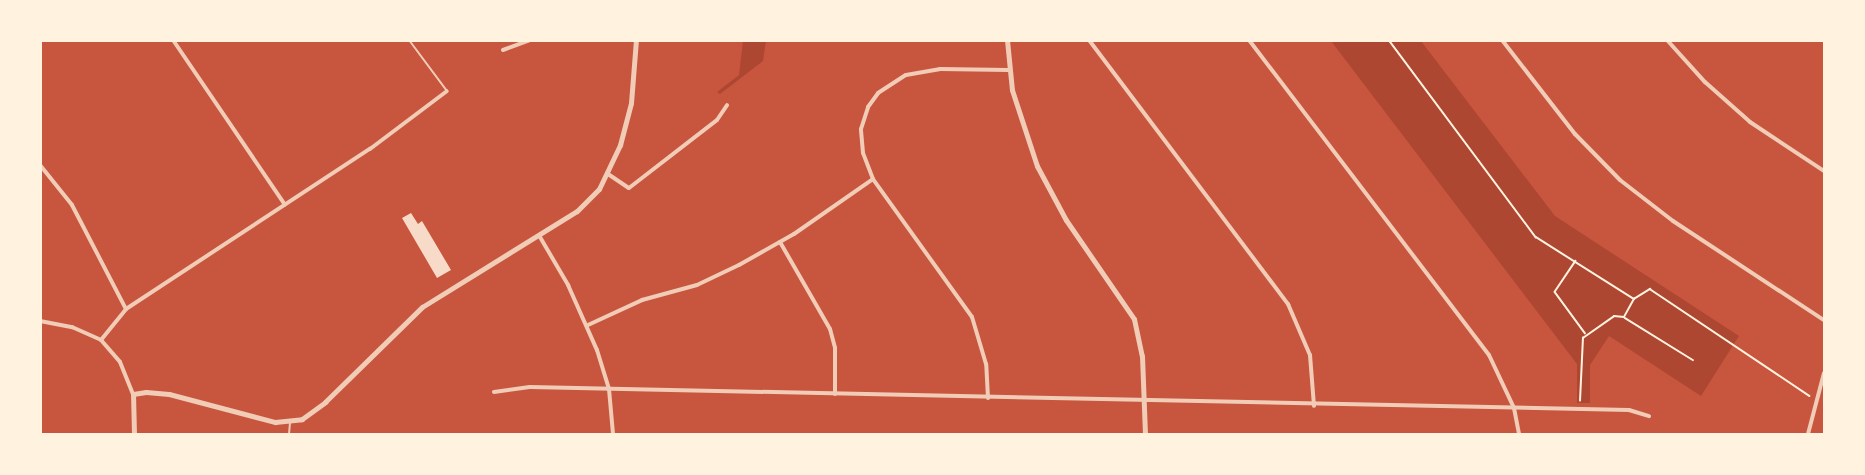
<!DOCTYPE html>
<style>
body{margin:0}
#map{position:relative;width:1865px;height:475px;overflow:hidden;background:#c8553d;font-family:Spectral,serif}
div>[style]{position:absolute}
.green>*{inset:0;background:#ae4732}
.building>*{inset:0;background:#f7dbc8}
.path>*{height:1.5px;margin:-0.75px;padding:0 0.75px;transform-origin:0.75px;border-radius:0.75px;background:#fff3e0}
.service>*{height:2px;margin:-1px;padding:0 1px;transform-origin:1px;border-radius:1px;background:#f1ccb7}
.minor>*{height:4px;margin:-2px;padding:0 2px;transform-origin:2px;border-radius:2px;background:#f1ccb7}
.tertiary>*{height:5px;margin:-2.5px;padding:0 2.5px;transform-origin:2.5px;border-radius:2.5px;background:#f1ccb7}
span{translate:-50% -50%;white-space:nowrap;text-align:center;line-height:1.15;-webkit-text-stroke:4.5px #fff3e0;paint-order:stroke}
.frame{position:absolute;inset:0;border:42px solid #fff3e0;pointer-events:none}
</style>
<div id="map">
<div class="green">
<div style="clip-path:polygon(743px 41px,766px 41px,763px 61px,720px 94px,717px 92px,739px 75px)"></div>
<div style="clip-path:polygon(1331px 41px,1421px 41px,1555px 216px,1739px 336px,1701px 396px,1609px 336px,1590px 365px,1590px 403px,1577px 403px,1577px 364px)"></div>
</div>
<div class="building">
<div style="clip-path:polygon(411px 213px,418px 224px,422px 221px,451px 270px,437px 278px,402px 218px)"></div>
</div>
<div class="path">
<div style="left:1389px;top:40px;width:246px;rotate:53.3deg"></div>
<div style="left:1536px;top:237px;width:116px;rotate:32.3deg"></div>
<div style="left:1576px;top:261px;width:37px;rotate:124deg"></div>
<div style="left:1555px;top:292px;width:51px;rotate:53.8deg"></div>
<div style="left:1625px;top:318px;width:80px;rotate:31.7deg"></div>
<div style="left:1580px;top:401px;width:63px;rotate:-87.3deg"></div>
<div style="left:1583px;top:338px;width:38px;rotate:-35deg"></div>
<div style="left:1614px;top:316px;width:10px;rotate:6deg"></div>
<div style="left:1624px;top:317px;width:21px;rotate:-61deg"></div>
<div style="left:1634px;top:299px;width:19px;rotate:-32deg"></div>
<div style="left:1650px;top:289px;width:192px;rotate:33.8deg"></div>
</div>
<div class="service">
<div style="left:409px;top:40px;width:64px;rotate:53.3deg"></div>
<div style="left:289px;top:434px;width:12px;rotate:-85deg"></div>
</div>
<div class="minor">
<div style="left:173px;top:40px;width:199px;rotate:55.8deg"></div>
<div style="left:1089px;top:40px;width:331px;rotate:53deg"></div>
<div style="left:1288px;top:304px;width:56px;rotate:66.7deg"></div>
<div style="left:1310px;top:355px;width:51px;rotate:85.5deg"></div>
<div style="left:1249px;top:40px;width:396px;rotate:52.7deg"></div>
<div style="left:1489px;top:355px;width:59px;rotate:64.7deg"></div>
<div style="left:1514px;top:408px;width:26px;rotate:79deg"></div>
<div style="left:1502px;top:40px;width:119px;rotate:52.2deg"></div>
<div style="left:1575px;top:134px;width:64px;rotate:45.6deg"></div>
<div style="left:1620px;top:180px;width:67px;rotate:37.7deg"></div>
<div style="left:1673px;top:221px;width:181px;rotate:33.3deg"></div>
<div style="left:1667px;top:40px;width:57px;rotate:47.9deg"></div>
<div style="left:1705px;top:82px;width:60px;rotate:41.6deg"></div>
<div style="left:1750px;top:122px;width:89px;rotate:33.5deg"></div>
<div style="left:503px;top:50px;width:30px;rotate:-20deg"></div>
<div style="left:40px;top:165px;width:51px;rotate:51.3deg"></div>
<div style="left:72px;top:205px;width:117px;rotate:62.6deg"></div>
<div style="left:608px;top:174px;width:25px;rotate:34deg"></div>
<div style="left:629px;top:188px;width:111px;rotate:-37.7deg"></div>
<div style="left:717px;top:120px;width:18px;rotate:-56deg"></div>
<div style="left:540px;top:237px;width:56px;rotate:59.7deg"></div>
<div style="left:568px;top:285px;width:71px;rotate:66deg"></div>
<div style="left:597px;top:350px;width:41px;rotate:72.9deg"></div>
<div style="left:609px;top:389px;width:45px;rotate:84.9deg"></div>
<div style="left:780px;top:242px;width:100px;rotate:60.1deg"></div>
<div style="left:830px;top:329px;width:20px;rotate:75deg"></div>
<div style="left:835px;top:348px;width:46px;rotate:90deg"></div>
<div style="left:40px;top:321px;width:33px;rotate:11deg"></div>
<div style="left:72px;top:327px;width:32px;rotate:24deg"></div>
<div style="left:101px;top:340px;width:29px;rotate:49deg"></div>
<div style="left:120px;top:362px;width:35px;rotate:68deg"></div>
<div style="left:588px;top:325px;width:60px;rotate:-24.8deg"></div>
<div style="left:642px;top:300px;width:57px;rotate:-15.3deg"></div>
<div style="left:697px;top:285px;width:47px;rotate:-25.5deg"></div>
<div style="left:739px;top:265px;width:63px;rotate:-29.4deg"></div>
<div style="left:794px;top:234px;width:96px;rotate:-34.8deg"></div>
<div style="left:101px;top:340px;width:40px;rotate:-51deg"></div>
<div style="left:126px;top:309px;width:292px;rotate:-33.3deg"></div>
<div style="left:370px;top:149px;width:96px;rotate:-37deg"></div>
<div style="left:494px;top:392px;width:36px;rotate:-8deg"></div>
<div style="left:530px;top:387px;width:1099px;rotate:1.2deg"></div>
<div style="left:1629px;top:410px;width:21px;rotate:17deg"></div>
<div style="left:988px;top:398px;width:34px;rotate:-93deg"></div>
<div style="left:986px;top:364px;width:49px;rotate:-106.6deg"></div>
<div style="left:972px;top:317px;width:170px;rotate:-125.7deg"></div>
<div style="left:873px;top:179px;width:28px;rotate:-111deg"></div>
<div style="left:863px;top:153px;width:24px;rotate:-95deg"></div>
<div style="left:861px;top:129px;width:23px;rotate:-72deg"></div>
<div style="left:868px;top:107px;width:17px;rotate:-54deg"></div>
<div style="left:878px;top:93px;width:33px;rotate:-33deg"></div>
<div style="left:906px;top:75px;width:35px;rotate:-10deg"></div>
<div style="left:940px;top:69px;width:68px;rotate:0.8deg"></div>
<div style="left:1808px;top:434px;width:63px;rotate:-75.3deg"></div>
</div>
<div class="tertiary">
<div style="left:1007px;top:40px;width:50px;rotate:84.3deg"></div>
<div style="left:1012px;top:90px;width:80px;rotate:71.8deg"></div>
<div style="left:1037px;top:166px;width:61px;rotate:61.8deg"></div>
<div style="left:1066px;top:220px;width:120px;rotate:55.5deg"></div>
<div style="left:1134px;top:319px;width:38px;rotate:78deg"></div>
<div style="left:1142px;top:356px;width:78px;rotate:87.8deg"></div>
<div style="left:134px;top:434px;width:40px;rotate:-91.4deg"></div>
<div style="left:133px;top:394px;width:13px;rotate:-9deg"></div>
<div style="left:146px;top:392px;width:23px;rotate:5deg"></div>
<div style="left:169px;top:394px;width:110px;rotate:14.8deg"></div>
<div style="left:275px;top:422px;width:27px;rotate:-6deg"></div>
<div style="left:302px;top:419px;width:29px;rotate:-36deg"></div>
<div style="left:325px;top:402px;width:136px;rotate:-44.4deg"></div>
<div style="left:422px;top:307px;width:182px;rotate:-31.8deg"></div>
<div style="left:577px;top:211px;width:31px;rotate:-45deg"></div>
<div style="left:599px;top:189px;width:49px;rotate:-64.5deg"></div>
<div style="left:620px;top:145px;width:43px;rotate:-75.3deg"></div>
<div style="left:631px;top:103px;width:63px;rotate:-85.5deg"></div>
</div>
<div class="frame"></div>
</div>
